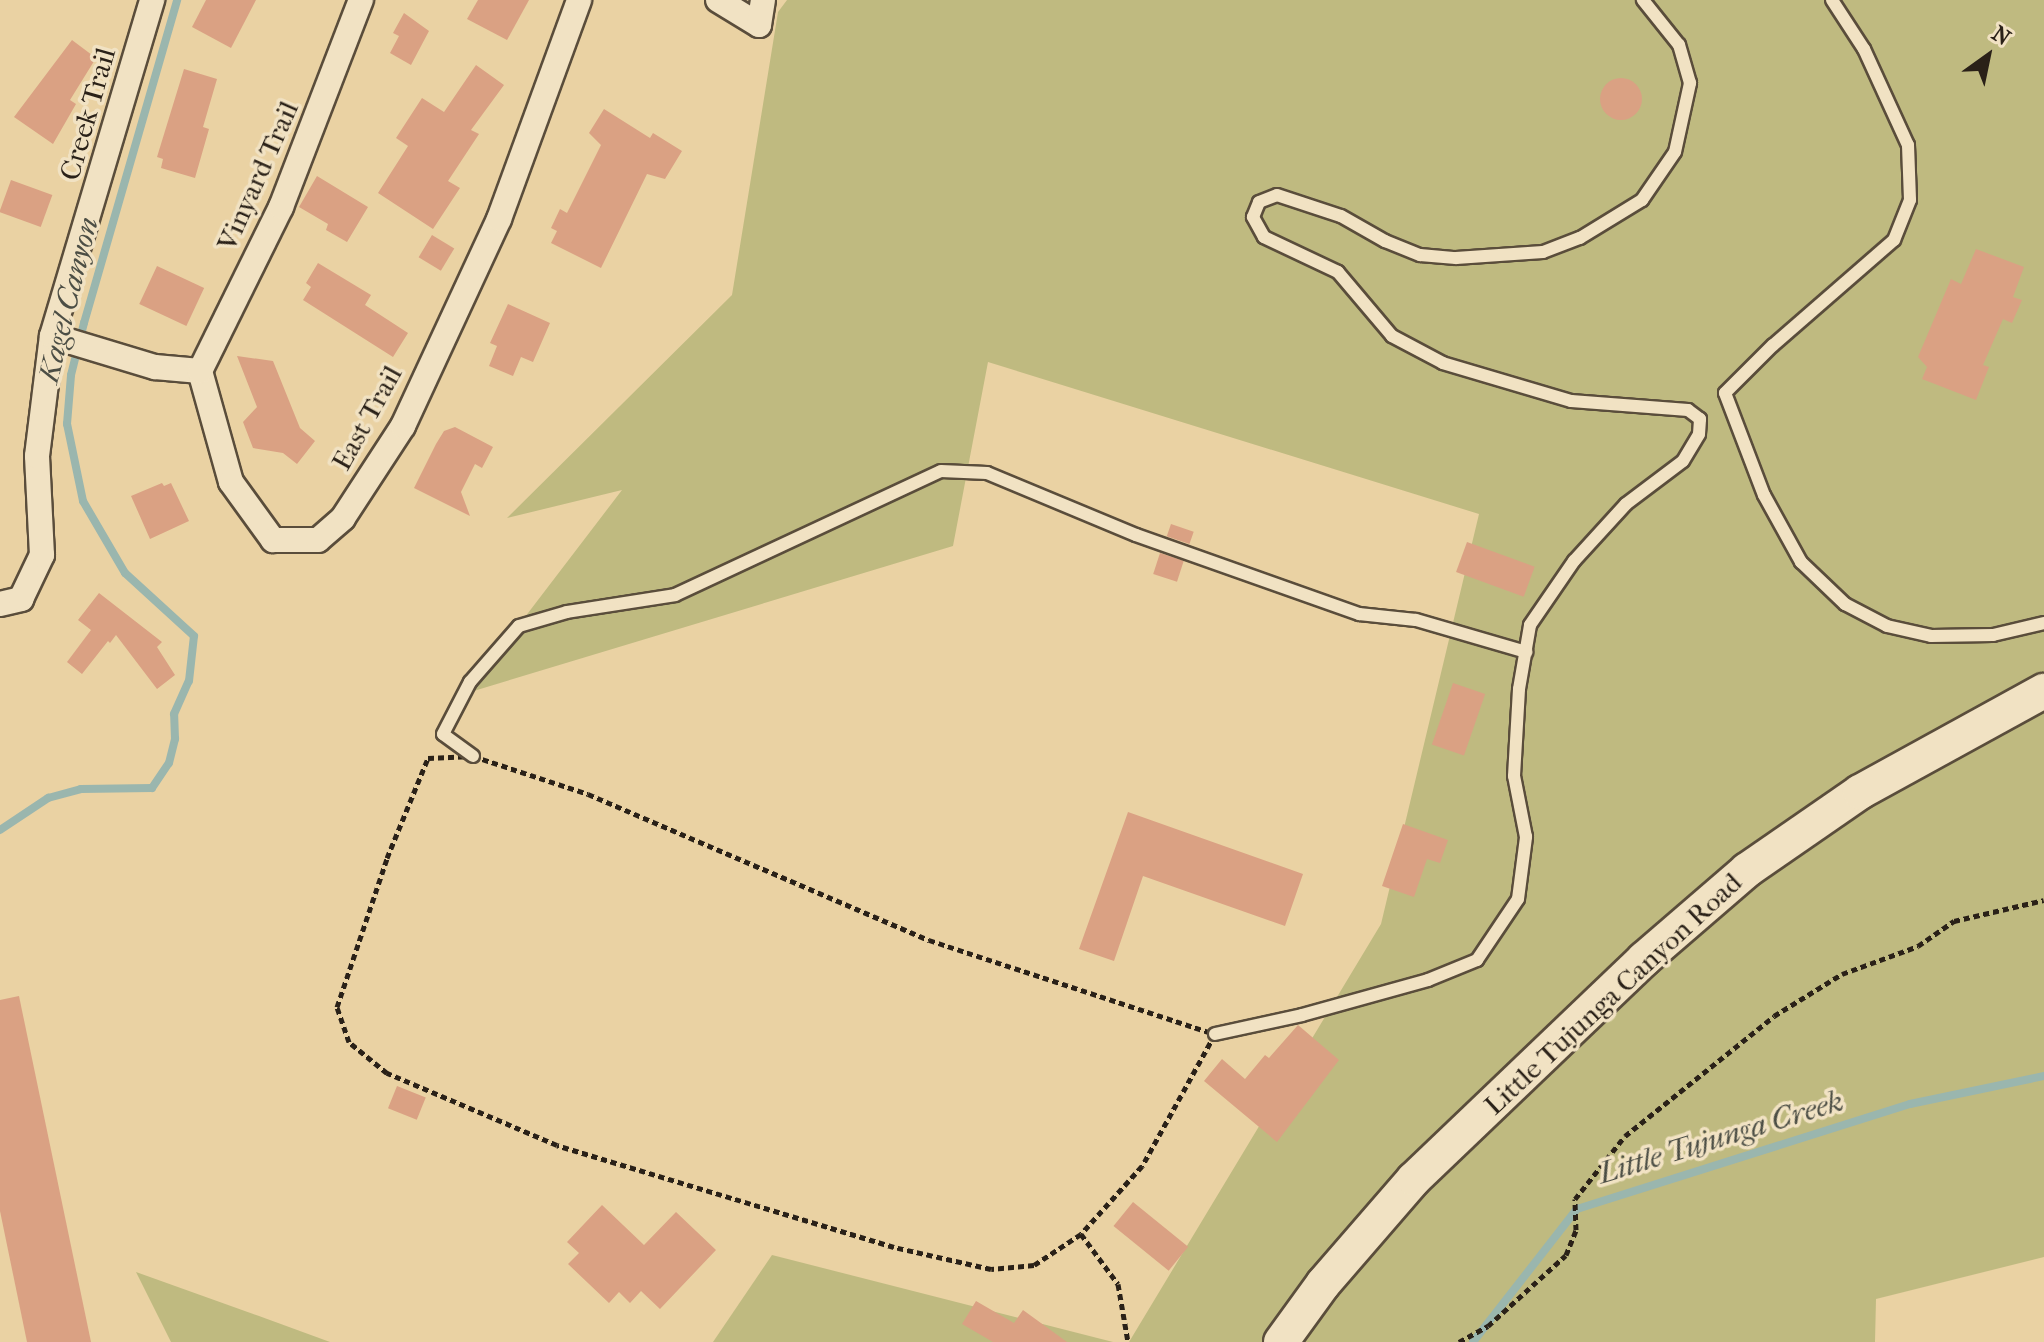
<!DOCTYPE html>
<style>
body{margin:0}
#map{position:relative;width:2044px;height:1342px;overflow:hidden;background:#ead2a3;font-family:"IM FELL French Canon",serif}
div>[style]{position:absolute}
.green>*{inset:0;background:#bfba80}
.stream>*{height:8px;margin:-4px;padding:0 4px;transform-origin:4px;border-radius:4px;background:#9ab6ae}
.building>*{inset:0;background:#daa183;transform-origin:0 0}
.round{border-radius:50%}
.path>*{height:5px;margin-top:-2.5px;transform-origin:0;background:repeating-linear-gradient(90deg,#2a2118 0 6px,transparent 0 10px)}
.roads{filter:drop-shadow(2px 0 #5a4d3b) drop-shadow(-2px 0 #5a4d3b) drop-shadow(0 2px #5a4d3b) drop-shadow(0 -2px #5a4d3b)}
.lane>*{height:12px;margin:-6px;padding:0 6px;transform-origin:6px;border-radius:6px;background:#f1e2c3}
.street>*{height:24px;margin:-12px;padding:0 12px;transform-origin:12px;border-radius:12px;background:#f1e2c3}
.secondary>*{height:34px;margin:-17px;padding:0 17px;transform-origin:17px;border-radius:17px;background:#f1e2c3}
span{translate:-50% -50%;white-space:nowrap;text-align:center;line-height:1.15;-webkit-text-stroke:7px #f1e2c3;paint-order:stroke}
.street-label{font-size:28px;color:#2a2118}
.water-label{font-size:30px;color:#4c4e45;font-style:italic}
.north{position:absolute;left:1948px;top:16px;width:80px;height:80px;-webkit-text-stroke:6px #f1e2c3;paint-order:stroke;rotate:33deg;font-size:22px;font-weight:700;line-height:32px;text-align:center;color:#2a2118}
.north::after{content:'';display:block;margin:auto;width:28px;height:36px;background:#2a2118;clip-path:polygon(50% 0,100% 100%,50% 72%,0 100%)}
</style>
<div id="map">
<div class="green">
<div style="clip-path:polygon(787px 0,2044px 0,2044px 1257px,1876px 1299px,1875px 1342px,1129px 1342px,1381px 924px,1479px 514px,988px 362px,953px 546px,467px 693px,622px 490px,507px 518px,732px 295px,778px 12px)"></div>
<div style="clip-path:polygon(772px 1255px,1113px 1342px,713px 1342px)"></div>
<div style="clip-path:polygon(136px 1272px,259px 1316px,330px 1342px,171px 1342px)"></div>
</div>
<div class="stream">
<div style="left:0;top:830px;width:58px;rotate:-33.7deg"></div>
<div style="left:48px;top:798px;width:34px;rotate:-15deg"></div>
<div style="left:81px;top:789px;width:71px;rotate:-0.8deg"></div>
<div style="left:152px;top:788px;width:30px;rotate:-56deg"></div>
<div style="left:169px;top:763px;width:25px;rotate:-76deg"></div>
<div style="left:175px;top:739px;width:25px;rotate:-92deg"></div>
<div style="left:174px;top:714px;width:36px;rotate:-66deg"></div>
<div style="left:189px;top:681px;width:45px;rotate:-83.7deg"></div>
<div style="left:194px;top:636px;width:93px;rotate:-137.6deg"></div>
<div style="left:125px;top:573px;width:83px;rotate:-120.3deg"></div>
<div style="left:83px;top:501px;width:79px;rotate:-101.7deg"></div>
<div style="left:67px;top:424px;width:49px;rotate:-85.3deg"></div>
<div style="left:71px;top:375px;width:54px;rotate:-76deg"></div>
<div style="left:84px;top:323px;width:336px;rotate:-73.9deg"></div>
<div style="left:1473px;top:1342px;width:169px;rotate:-52deg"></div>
<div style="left:1577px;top:1209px;width:349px;rotate:-17.5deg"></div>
<div style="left:1910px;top:1104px;width:137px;rotate:-11.8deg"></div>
</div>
<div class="building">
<div style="clip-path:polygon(206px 0,256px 0,231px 48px,192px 27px)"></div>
<div style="clip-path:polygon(478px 0,529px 0,507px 40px,467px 19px)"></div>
<div style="clip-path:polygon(404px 13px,429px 31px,411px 65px,390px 53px,399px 36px,393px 33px)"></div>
<div style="clip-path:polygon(72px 40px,96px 58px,70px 100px,76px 104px,53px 144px,14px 117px)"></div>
<div style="clip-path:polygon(476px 65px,504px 85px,471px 130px,479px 134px,448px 181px,460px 188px,433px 229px,378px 193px,408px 146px,396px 138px,422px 98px,444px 112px)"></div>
<div style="clip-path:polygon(184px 69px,217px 79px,203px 127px,209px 129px,195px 178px,161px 168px,163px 159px,157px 157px)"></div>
<div class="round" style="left:1600px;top:78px;width:42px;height:42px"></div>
<div style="clip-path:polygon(604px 109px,650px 138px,653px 133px,682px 151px,665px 179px,647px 174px,601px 268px,551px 243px,557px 231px,551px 228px,560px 209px,567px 213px,601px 145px,589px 133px)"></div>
<div style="clip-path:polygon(317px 176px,368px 207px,347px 242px,326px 230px,328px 224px,299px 207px)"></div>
<div style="left:11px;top:180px;width:44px;height:34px;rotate:20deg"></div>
<div style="left:432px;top:235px;width:26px;height:26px;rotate:31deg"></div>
<div style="clip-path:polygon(1976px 249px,2024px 267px,2013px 297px,2022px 300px,2012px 323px,2003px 319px,1983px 365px,1989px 367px,1976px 400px,1922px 379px,1927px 367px,1918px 357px,1951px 279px,1961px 284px)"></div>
<div style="clip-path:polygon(318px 263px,371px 295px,365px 305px,408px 333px,393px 357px,303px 300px,311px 287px,306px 283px)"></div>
<div style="left:157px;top:266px;width:52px;height:42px;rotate:25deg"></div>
<div style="clip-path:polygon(508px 304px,550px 323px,533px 362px,521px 357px,513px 376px,489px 366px,497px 346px,490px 343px)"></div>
<div style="clip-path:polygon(237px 356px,273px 361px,300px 428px,315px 441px,297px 464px,283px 453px,253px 448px,243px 422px,257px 407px)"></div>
<div style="clip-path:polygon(455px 427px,493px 447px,482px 468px,475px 464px,461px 492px,470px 516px,414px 488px,436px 444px,444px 431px)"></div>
<div style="clip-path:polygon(162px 483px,164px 486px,171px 483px,189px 521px,150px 539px,131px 496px)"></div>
<div style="left:1171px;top:524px;width:24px;height:13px;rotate:19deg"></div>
<div style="left:1467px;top:542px;width:72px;height:32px;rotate:20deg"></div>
<div style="left:1160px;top:553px;width:25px;height:22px;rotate:18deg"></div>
<div style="clip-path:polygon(99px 593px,162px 642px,157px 647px,175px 675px,157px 689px,116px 635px,110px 643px,108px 641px,82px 674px,67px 662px,91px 630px,78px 620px)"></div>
<div style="left:1453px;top:683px;width:34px;height:65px;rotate:19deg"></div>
<div style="clip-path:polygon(1128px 812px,1303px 874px,1285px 926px,1143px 876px,1114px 961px,1079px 949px)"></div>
<div style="clip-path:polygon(1403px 824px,1448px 840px,1440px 863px,1427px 859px,1414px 897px,1382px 886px)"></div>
<div style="clip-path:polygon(19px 996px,91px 1342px,27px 1342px,0 1211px,0 1000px)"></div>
<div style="clip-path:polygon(1298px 1025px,1339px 1060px,1277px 1142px,1204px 1081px,1222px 1059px,1245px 1079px,1265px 1055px,1269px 1058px)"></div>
<div style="left:397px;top:1086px;width:31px;height:24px;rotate:22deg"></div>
<div style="left:1133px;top:1202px;width:71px;height:31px;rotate:39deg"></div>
<div style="clip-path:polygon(602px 1205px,644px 1245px,676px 1212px,716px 1250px,660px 1309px,641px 1291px,630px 1303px,619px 1292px,609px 1303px,568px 1264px,579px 1253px,567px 1242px)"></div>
<div style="clip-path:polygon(976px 1301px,1014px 1323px,1023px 1310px,1067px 1342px,993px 1342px,962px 1324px)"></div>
</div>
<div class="path">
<div style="left:473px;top:756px;width:121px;rotate:18.3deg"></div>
<div style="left:588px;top:794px;width:371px;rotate:23.2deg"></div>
<div style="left:929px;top:940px;width:301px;rotate:18.2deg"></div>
<div style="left:1215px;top:1034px;width:151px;rotate:118.9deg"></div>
<div style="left:1142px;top:1166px;width:91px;rotate:131.9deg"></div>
<div style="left:1081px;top:1234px;width:56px;rotate:146.6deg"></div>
<div style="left:1034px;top:1265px;width:43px;rotate:174.7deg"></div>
<div style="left:991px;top:1269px;width:99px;rotate:-167.2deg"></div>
<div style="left:894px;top:1247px;width:352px;rotate:-163.2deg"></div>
<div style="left:557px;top:1145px;width:185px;rotate:-157deg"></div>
<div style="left:387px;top:1073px;width:49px;rotate:-140.8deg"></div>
<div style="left:349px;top:1042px;width:37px;rotate:-109deg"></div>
<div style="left:337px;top:1007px;width:157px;rotate:-71.4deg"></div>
<div style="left:387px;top:858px;width:108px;rotate:-67.7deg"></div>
<div style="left:428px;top:758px;width:45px;rotate:-2.5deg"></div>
<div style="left:1081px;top:1234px;width:62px;rotate:53.5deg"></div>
<div style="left:1118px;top:1284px;width:59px;rotate:80.2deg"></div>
<div style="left:1459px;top:1342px;width:33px;rotate:-29deg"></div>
<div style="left:1488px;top:1326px;width:105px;rotate:-42.3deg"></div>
<div style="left:1566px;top:1255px;width:27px;rotate:-68deg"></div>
<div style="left:1576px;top:1230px;width:31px;rotate:-92deg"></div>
<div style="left:1575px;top:1199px;width:80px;rotate:-51.6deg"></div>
<div style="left:1625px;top:1136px;width:191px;rotate:-38.8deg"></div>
<div style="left:1774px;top:1016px;width:80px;rotate:-31.7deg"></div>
<div style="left:1842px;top:974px;width:81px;rotate:-20.2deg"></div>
<div style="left:1918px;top:946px;width:44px;rotate:-34.8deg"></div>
<div style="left:1954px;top:921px;width:92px;rotate:-13.1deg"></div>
</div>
<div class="roads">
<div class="lane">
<div style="left:1832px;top:0;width:59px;rotate:56.9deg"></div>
<div style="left:1864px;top:49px;width:106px;rotate:65.4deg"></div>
<div style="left:1908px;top:145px;width:55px;rotate:87.9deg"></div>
<div style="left:1910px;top:200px;width:43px;rotate:111.8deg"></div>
<div style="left:1894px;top:240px;width:160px;rotate:139deg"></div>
<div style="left:1773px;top:345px;width:68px;rotate:135deg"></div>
<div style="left:1725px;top:393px;width:109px;rotate:69.1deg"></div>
<div style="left:1764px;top:495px;width:77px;rotate:61.1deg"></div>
<div style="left:1801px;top:562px;width:61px;rotate:43.7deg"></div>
<div style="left:1845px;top:604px;width:47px;rotate:27.6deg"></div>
<div style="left:1887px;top:626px;width:45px;rotate:12.8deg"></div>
<div style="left:1931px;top:636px;width:62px;rotate:-0.9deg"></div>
<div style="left:1993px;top:635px;width:52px;rotate:-13.2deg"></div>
<div style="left:473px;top:756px;width:37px;rotate:-144deg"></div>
<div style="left:443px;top:734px;width:59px;rotate:-62.6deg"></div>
<div style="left:470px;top:682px;width:74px;rotate:-48.8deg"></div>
<div style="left:519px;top:626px;width:50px;rotate:-16.3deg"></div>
<div style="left:567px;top:612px;width:109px;rotate:-8.9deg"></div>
<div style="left:675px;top:595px;width:293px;rotate:-25deg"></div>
<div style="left:941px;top:471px;width:46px;rotate:2.5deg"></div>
<div style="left:987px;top:473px;width:161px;rotate:22.6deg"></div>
<div style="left:1136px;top:535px;width:237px;rotate:19.5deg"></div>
<div style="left:1359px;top:614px;width:57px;rotate:6deg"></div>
<div style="left:1416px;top:620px;width:115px;rotate:16.2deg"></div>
<div style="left:1215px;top:1034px;width:89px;rotate:-12.3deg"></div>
<div style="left:1302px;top:1015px;width:131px;rotate:-15.5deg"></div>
<div style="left:1428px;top:980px;width:53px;rotate:-22.2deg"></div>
<div style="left:1477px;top:960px;width:73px;rotate:-56.1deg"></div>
<div style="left:1518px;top:899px;width:63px;rotate:-82.6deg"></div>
<div style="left:1526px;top:837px;width:62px;rotate:-101.1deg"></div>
<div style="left:1514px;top:776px;width:87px;rotate:-86.7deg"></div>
<div style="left:1519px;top:689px;width:65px;rotate:-80.2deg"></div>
<div style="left:1530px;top:625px;width:78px;rotate:-55.5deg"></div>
<div style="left:1574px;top:561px;width:77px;rotate:-47.6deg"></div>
<div style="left:1626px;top:504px;width:71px;rotate:-37deg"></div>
<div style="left:1683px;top:461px;width:31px;rotate:-59deg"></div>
<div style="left:1699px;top:434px;width:15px;rotate:-86deg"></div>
<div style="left:1700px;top:419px;width:15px;rotate:-143deg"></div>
<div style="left:1688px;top:410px;width:117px;rotate:-175.6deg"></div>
<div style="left:1571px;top:401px;width:134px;rotate:-163.5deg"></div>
<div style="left:1443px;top:363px;width:58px;rotate:-152.1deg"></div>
<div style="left:1392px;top:336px;width:84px;rotate:-130.2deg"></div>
<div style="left:1338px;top:272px;width:82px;rotate:-154.7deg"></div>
<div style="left:1264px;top:237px;width:23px;rotate:-119deg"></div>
<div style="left:1253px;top:217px;width:16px;rotate:-68deg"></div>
<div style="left:1259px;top:202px;width:19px;rotate:-21deg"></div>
<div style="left:1277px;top:195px;width:67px;rotate:18.2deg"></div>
<div style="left:1341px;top:216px;width:51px;rotate:29.6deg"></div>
<div style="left:1385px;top:241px;width:38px;rotate:22deg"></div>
<div style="left:1420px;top:255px;width:36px;rotate:5deg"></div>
<div style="left:1456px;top:258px;width:87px;rotate:-3.9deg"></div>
<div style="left:1543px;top:252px;width:40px;rotate:-21deg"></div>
<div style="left:1580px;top:238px;width:73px;rotate:-31.5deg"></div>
<div style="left:1642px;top:200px;width:58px;rotate:-55.5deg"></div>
<div style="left:1675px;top:152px;width:71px;rotate:-77.7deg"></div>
<div style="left:1690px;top:83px;width:40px;rotate:-106deg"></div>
<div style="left:1679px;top:45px;width:58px;rotate:-128.7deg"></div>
</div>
<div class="street">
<div style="left:718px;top:0;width:48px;rotate:31.4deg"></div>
<div style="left:759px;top:25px;width:25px;rotate:-81deg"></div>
<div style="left:52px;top:336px;width:108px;rotate:16.8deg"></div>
<div style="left:155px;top:367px;width:45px;rotate:5.1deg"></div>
<div style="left:200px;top:371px;width:115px;rotate:74.4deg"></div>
<div style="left:231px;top:482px;width:72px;rotate:54.1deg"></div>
<div style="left:273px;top:540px;width:45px"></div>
<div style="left:318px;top:540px;width:33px;rotate:-41deg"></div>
<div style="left:343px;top:518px;width:110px;rotate:-56.9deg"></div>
<div style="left:403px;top:426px;width:228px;rotate:-65.1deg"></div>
<div style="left:499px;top:219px;width:233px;rotate:-69.9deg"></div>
<div style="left:200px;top:371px;width:183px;rotate:-63.7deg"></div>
<div style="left:281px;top:207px;width:222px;rotate:-68.9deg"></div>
<div style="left:0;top:604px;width:22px;rotate:-13deg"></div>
<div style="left:21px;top:599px;width:49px;rotate:-64.5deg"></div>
<div style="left:42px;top:555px;width:99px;rotate:-92.9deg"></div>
<div style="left:37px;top:456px;width:121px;rotate:-82.9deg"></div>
<div style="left:52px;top:336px;width:351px;rotate:-73.4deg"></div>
</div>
<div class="secondary">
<div style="left:1281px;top:1342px;width:72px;rotate:-54.1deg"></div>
<div style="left:1323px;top:1284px;width:139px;rotate:-49.1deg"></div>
<div style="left:1414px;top:1179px;width:318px;rotate:-43.7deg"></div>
<div style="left:1644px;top:959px;width:136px;rotate:-40.8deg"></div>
<div style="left:1747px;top:870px;width:137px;rotate:-34.6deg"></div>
<div style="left:1860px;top:792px;width:210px;rotate:-28.8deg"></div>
</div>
</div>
<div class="street-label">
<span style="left:88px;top:114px;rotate:-74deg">Creek Trail</span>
<span style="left:258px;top:176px;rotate:-66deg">Vinyard Trail</span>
<span style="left:367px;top:418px;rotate:-61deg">East Trail</span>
<span style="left:1613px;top:994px;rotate:-43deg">Little Tujunga Canyon Road</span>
</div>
<div class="water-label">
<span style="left:69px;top:300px;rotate:-76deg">Kagel Canyon</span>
<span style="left:1721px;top:1138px;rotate:-17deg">Little Tujunga Creek</span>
</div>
<div class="north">N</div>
</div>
